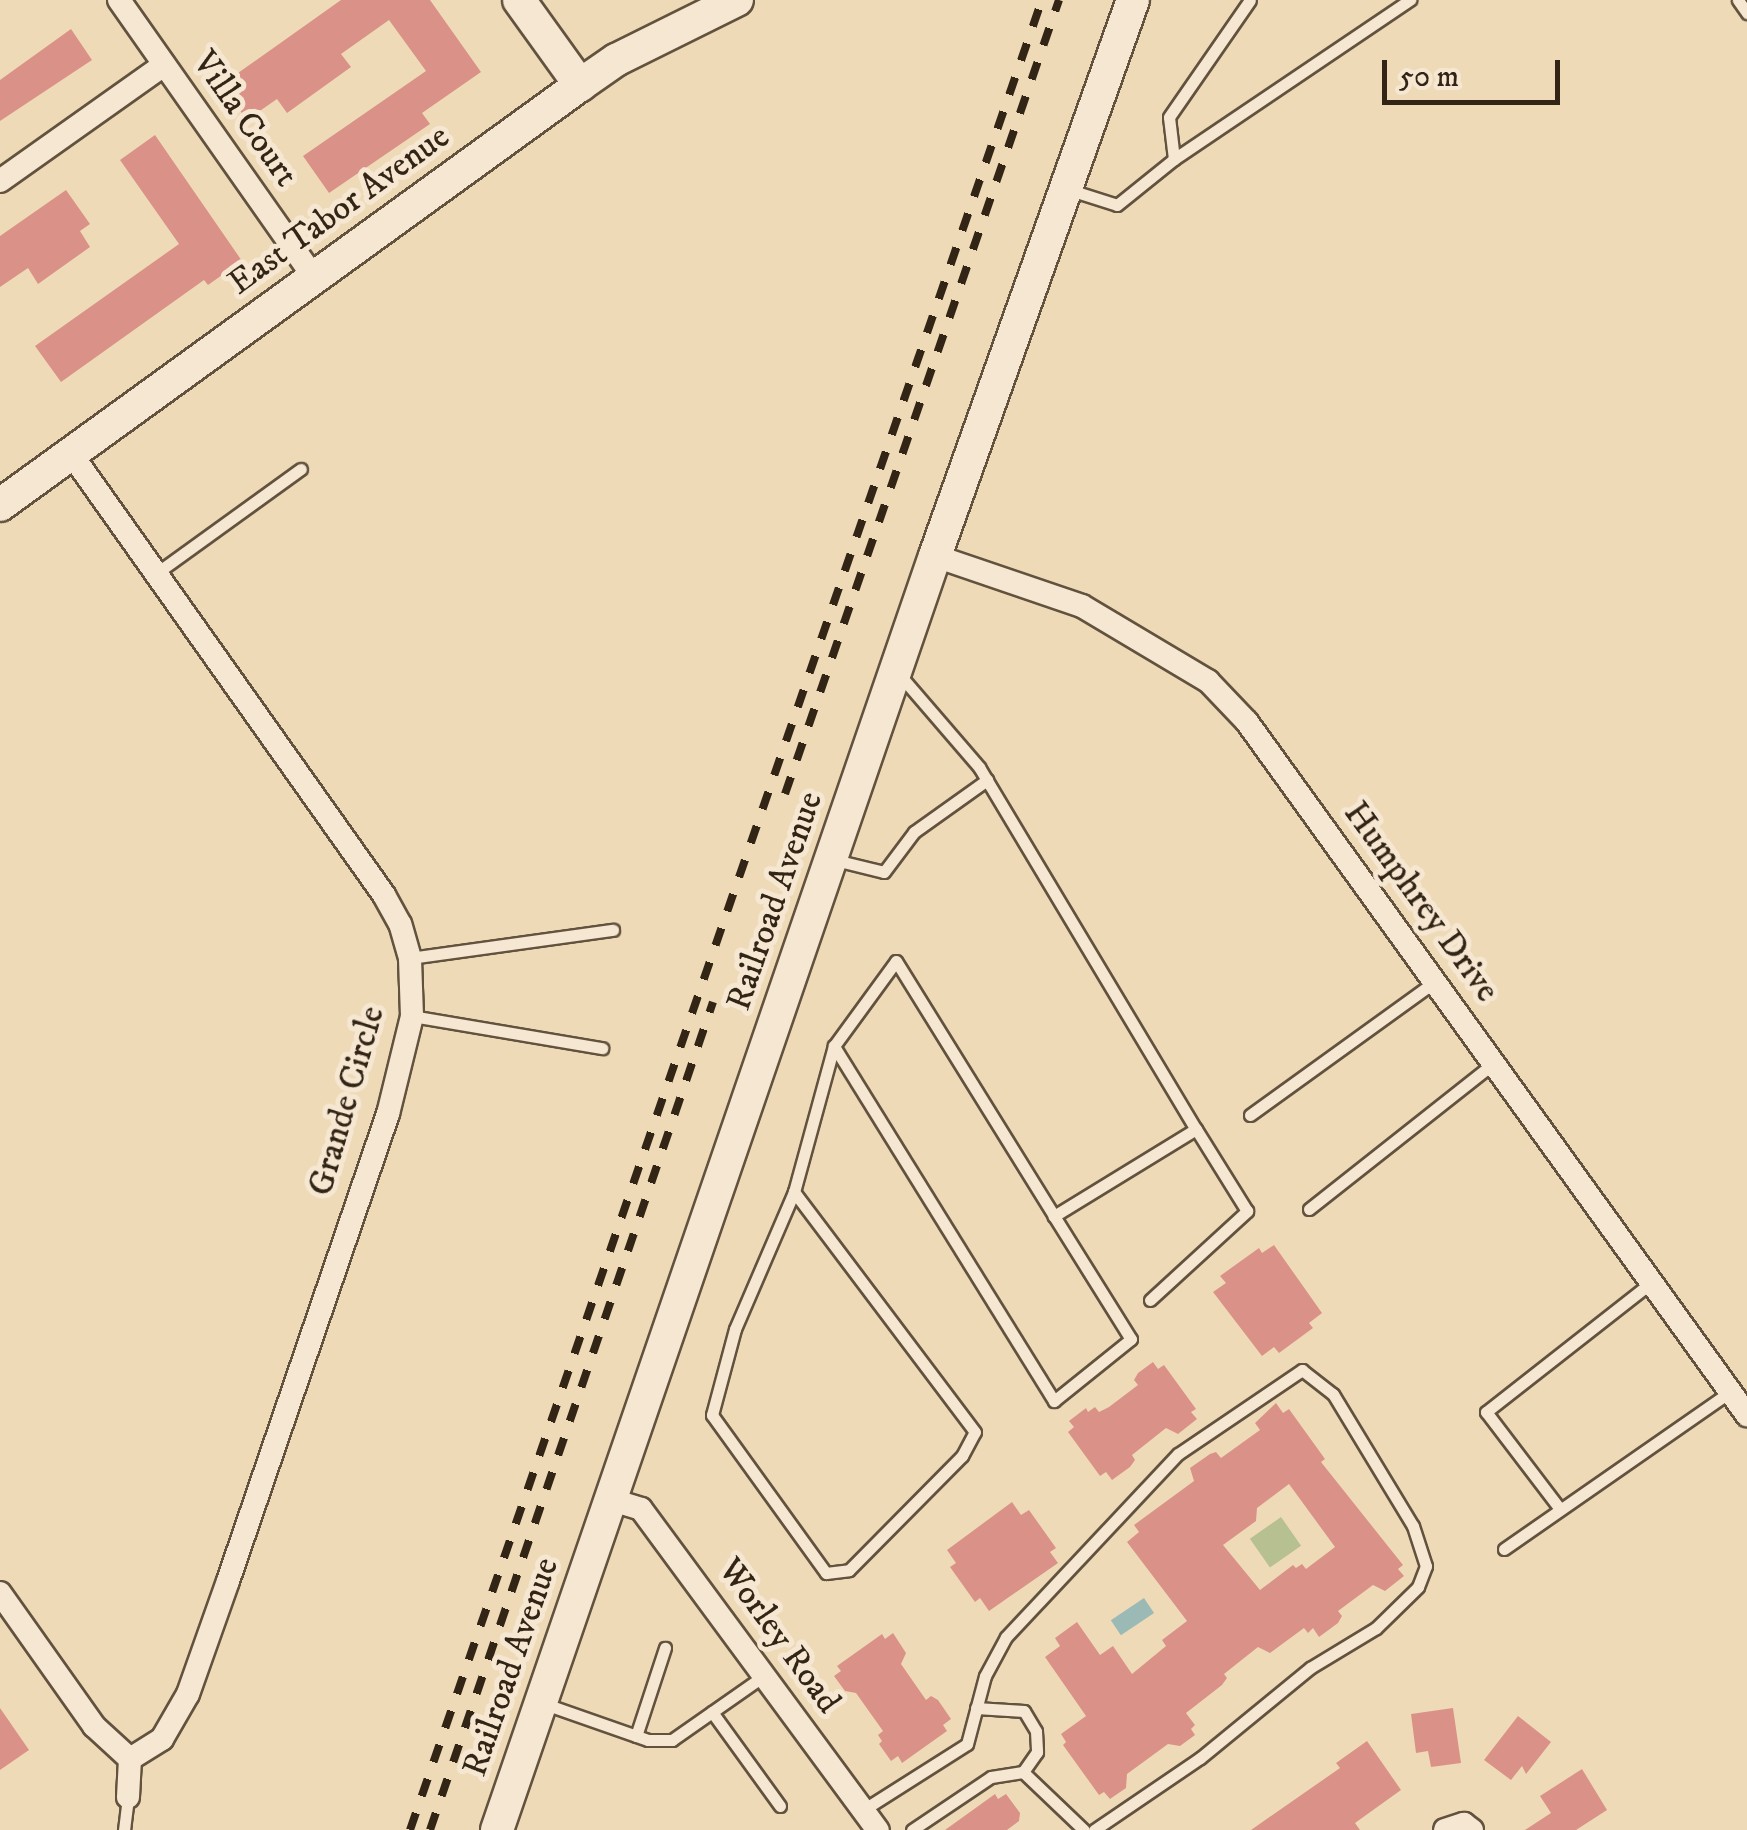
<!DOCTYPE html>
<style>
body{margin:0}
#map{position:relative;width:1747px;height:1830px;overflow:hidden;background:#efdab8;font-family:"IM FELL DW Pica",serif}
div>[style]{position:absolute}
.green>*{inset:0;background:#b7c090;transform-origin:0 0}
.water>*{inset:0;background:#9bbab5;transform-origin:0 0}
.building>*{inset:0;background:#da9288}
.roads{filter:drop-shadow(2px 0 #62523e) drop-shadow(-2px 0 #62523e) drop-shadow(0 2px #62523e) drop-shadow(0 -2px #62523e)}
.lane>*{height:11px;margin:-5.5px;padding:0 5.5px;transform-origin:5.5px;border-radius:5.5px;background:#f5e7d1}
.street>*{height:22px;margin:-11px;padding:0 11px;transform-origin:11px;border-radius:11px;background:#f5e7d1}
.secondary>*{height:32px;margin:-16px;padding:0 16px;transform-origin:16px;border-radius:16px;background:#f5e7d1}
.rail>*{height:8px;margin-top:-4px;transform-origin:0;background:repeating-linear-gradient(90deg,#332515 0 18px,transparent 0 36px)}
span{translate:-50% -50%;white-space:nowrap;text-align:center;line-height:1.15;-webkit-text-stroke:10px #f5e7d1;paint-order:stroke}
.street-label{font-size:35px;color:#332515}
.scale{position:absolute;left:1382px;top:60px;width:178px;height:45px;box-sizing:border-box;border:5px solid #332515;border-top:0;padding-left:12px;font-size:30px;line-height:35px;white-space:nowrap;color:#332515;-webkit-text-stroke:8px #f5e7d1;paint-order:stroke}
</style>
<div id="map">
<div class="green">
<div style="left:1281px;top:1517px;width:35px;height:38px;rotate:55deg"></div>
</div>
<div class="water">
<div style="left:1144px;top:1598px;width:18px;height:40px;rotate:56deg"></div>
</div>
<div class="building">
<div style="clip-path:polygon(341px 0,430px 0,481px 72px,422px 113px,430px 124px,329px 193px,303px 156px,426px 71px,389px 20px,341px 54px,351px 67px,287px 113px,277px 99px,247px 120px,221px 85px)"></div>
<div style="clip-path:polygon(71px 29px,92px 60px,0 121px,0 80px)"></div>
<div style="clip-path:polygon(155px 135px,242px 261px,208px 285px,204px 280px,61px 382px,35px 346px,179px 244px,120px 160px)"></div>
<div style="clip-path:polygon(66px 190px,90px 224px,80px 231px,90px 247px,38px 284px,28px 268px,0 287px,0 236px)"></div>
<div style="clip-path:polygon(1274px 1245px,1322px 1313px,1309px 1323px,1313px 1328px,1279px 1353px,1274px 1347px,1262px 1356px,1213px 1292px,1226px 1283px,1220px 1276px,1259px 1248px,1262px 1253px)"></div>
<div style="clip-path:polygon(1153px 1362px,1158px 1369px,1164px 1365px,1196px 1409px,1191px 1412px,1197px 1419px,1178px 1434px,1166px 1428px,1132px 1455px,1135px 1460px,1130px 1467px,1112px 1480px,1106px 1472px,1100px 1476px,1068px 1432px,1074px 1427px,1069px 1421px,1086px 1408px,1088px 1412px,1095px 1407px,1099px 1412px,1109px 1407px,1138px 1385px,1134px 1380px,1138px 1373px)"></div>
<div style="clip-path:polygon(evenodd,1276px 1403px,1283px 1413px,1289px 1409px,1325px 1459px,1321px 1462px,1403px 1565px,1398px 1569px,1404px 1576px,1385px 1591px,1373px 1585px,1338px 1611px,1342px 1616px,1338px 1623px,1319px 1637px,1313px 1628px,1308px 1633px,1304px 1628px,1270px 1653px,1258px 1647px,1224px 1674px,1227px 1678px,1222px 1685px,1186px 1713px,1195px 1725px,1191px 1729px,1195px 1735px,1180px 1746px,1168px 1744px,1127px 1774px,1126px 1788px,1110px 1799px,1104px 1792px,1099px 1795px,1063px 1745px,1066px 1742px,1061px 1734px,1086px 1716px,1045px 1657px,1060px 1646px,1055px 1638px,1077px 1622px,1100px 1655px,1113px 1646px,1132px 1674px,1166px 1646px,1162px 1640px,1187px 1621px,1127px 1542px,1139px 1532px,1134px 1525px,1194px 1481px,1190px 1468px,1210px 1454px,1216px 1452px,1221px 1458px,1260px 1430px,1255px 1423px,1276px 1403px,1289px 1484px,1335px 1547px,1306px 1569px,1302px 1564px,1296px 1568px,1293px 1565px,1260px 1590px,1223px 1545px,1256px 1521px,1257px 1508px,1289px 1484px)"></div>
<div style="clip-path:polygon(1012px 1502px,1021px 1515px,1029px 1510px,1056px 1548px,1050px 1552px,1058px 1563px,989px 1611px,980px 1598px,975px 1602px,950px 1567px,956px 1563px,947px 1550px)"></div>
<div style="clip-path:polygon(893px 1633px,906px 1653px,901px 1664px,926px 1700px,931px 1696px,938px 1700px,951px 1719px,943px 1725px,947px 1731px,902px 1763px,898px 1756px,891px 1761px,879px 1744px,882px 1741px,878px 1735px,883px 1731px,856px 1693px,845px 1691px,834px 1676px,841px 1671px,837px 1666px,882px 1634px,885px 1639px)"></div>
<div style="clip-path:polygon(0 1708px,29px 1750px,0 1770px)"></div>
<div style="clip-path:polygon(1453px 1708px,1461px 1763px,1431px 1767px,1428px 1751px,1416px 1753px,1411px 1714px)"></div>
<div style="clip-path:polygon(1518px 1716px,1551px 1742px,1526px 1774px,1522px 1766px,1511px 1780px,1484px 1760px)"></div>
<div style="clip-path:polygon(1367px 1741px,1401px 1790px,1355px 1823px,1360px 1830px,1251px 1830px,1340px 1768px,1336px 1763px)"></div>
<div style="clip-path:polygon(1582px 1769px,1607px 1810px,1576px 1830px,1525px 1830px,1551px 1813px,1540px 1796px)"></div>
<div style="clip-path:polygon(995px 1794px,998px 1799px,1006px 1794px,1020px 1813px,1019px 1821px,1007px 1830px,945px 1830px)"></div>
</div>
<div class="roads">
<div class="lane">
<div style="left:1738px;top:0;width:16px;rotate:55deg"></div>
<div style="left:1174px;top:159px;width:42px;rotate:-96.8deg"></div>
<div style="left:1169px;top:117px;width:142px;rotate:-55.3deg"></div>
<div style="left:1067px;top:189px;width:52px;rotate:17.7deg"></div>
<div style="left:1117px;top:205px;width:73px;rotate:-38.9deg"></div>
<div style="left:1174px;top:159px;width:285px;rotate:-34deg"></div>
<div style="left:158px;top:572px;width:176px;rotate:-35.8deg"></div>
<div style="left:899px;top:674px;width:123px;rotate:49.3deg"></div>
<div style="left:979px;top:767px;width:422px;rotate:59.1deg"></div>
<div style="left:1196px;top:1129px;width:167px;rotate:148.5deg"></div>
<div style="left:1054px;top:1216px;width:145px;rotate:58deg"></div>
<div style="left:1131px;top:1339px;width:99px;rotate:141.2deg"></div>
<div style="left:1054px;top:1401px;width:418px;rotate:-121.8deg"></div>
<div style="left:834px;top:1046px;width:105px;rotate:-53.9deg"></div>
<div style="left:896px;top:961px;width:300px;rotate:58.2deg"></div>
<div style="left:835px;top:860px;width:50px;rotate:13.8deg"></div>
<div style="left:884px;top:872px;width:50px;rotate:-53.1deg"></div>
<div style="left:914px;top:832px;width:90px;rotate:-35.5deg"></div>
<div style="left:410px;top:958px;width:205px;rotate:-7.9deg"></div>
<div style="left:412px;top:1016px;width:193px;rotate:9.6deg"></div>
<div style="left:1250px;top:1115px;width:229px;rotate:-35.8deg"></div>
<div style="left:794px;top:1192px;width:149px;rotate:113.3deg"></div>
<div style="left:735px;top:1329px;width:89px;rotate:105deg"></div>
<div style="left:712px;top:1415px;width:195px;rotate:54.2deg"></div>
<div style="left:826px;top:1573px;width:23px;rotate:-7deg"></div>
<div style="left:849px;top:1570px;width:161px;rotate:-45.3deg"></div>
<div style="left:962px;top:1456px;width:27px;rotate:-62deg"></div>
<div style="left:975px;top:1432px;width:301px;rotate:-127deg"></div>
<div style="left:794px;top:1192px;width:151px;rotate:-74.7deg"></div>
<div style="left:1309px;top:1209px;width:237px;rotate:-38.3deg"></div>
<div style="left:1150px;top:1300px;width:132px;rotate:-42.5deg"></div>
<div style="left:1247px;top:1211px;width:97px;rotate:-121.9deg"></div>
<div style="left:1560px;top:1509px;width:122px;rotate:-127.3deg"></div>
<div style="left:1486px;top:1412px;width:211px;rotate:-38.1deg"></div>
<div style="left:1504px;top:1549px;width:275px;rotate:-34.8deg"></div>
<div style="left:545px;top:1704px;width:109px;rotate:19.3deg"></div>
<div style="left:648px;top:1740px;width:24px"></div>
<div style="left:672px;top:1740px;width:113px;rotate:-35deg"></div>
<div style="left:976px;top:1708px;width:48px;rotate:3.6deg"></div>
<div style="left:1024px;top:1711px;width:23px;rotate:59deg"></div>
<div style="left:1036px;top:1731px;width:21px;rotate:87deg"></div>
<div style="left:1037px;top:1752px;width:24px;rotate:125deg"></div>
<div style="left:712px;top:1712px;width:116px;rotate:54.1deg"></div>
<div style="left:636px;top:1736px;width:93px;rotate:-71.8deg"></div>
<div style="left:863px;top:1810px;width:123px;rotate:-32.4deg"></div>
<div style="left:967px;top:1744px;width:70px;rotate:-75.2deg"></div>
<div style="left:985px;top:1676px;width:44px;rotate:-61.7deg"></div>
<div style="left:1006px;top:1637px;width:251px;rotate:-46.8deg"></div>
<div style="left:1178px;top:1454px;width:150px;rotate:-34.1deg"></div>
<div style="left:1302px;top:1370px;width:39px;rotate:38deg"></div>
<div style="left:1333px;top:1394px;width:154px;rotate:58.8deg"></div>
<div style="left:1413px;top:1526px;width:42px;rotate:72deg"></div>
<div style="left:1426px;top:1566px;width:22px;rotate:111deg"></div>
<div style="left:1418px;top:1587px;width:59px;rotate:135.7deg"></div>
<div style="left:1376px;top:1628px;width:77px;rotate:148.8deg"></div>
<div style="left:1310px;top:1668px;width:142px;rotate:140.7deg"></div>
<div style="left:1200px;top:1758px;width:128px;rotate:145.8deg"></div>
<div style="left:124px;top:1830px;width:33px;rotate:-83deg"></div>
<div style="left:912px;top:1830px;width:95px;rotate:-33.9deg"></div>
<div style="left:991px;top:1777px;width:32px;rotate:-9deg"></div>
<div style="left:1023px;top:1772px;width:84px;rotate:43.6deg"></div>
</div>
<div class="street">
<div style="left:119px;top:0;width:339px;rotate:54.9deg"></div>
<div style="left:0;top:181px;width:201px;rotate:-35.3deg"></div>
<div style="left:935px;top:556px;width:155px;rotate:18.8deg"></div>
<div style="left:1082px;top:606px;width:147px;rotate:30.8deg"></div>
<div style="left:1208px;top:681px;width:57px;rotate:46.4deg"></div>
<div style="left:1247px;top:722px;width:855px;rotate:54.19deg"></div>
<div style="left:612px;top:1500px;width:30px;rotate:17deg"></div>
<div style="left:641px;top:1509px;width:399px;rotate:53.6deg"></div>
<div style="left:0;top:1593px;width:163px;rotate:54.7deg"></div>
<div style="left:94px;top:1726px;width:49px;rotate:42.5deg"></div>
<div style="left:130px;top:1759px;width:38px;rotate:-32deg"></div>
<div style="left:162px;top:1739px;width:52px;rotate:-60deg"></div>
<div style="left:188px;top:1694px;width:120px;rotate:-70.5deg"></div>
<div style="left:228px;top:1581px;width:494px;rotate:-71.1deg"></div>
<div style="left:388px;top:1114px;width:101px;rotate:-76.2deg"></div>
<div style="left:412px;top:1016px;width:58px;rotate:-92deg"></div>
<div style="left:410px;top:958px;width:35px;rotate:-106deg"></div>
<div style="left:400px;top:924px;width:33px;rotate:-119deg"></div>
<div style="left:384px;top:895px;width:539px;rotate:-125.34deg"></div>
<div style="left:128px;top:1797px;width:38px;rotate:-87deg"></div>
<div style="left:1445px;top:1830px;width:20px;rotate:-18deg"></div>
<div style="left:1464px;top:1824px;width:10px;rotate:37deg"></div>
</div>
<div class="secondary">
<div style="left:519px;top:0;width:105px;rotate:54.3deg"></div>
<div style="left:0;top:505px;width:716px;rotate:-35.91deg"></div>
<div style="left:580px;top:85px;width:44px;rotate:-34.8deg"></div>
<div style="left:616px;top:60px;width:135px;rotate:-26.4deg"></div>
<div style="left:497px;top:1830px;width:1347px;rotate:-71.03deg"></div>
<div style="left:935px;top:556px;width:590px;rotate:-70.4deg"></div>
</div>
</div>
<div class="rail">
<div style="left:785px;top:794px;width:840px;rotate:-70.96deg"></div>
<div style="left:410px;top:1830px;width:1936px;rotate:-70.95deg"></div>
<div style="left:430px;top:1830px;width:875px;rotate:-71.13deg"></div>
</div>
<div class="street-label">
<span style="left:245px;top:119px;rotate:55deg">Villa Court</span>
<span style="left:339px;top:210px;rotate:-36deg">East Tabor Avenue</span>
<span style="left:775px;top:901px;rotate:-71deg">Railroad Avenue</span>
<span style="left:1421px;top:902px;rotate:54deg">Humphrey Drive</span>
<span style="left:347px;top:1101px;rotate:-74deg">Grande Circle</span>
<span style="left:779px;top:1636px;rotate:54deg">Worley Road</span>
<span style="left:511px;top:1667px;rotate:-71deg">Railroad Avenue</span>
</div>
<div class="scale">50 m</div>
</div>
